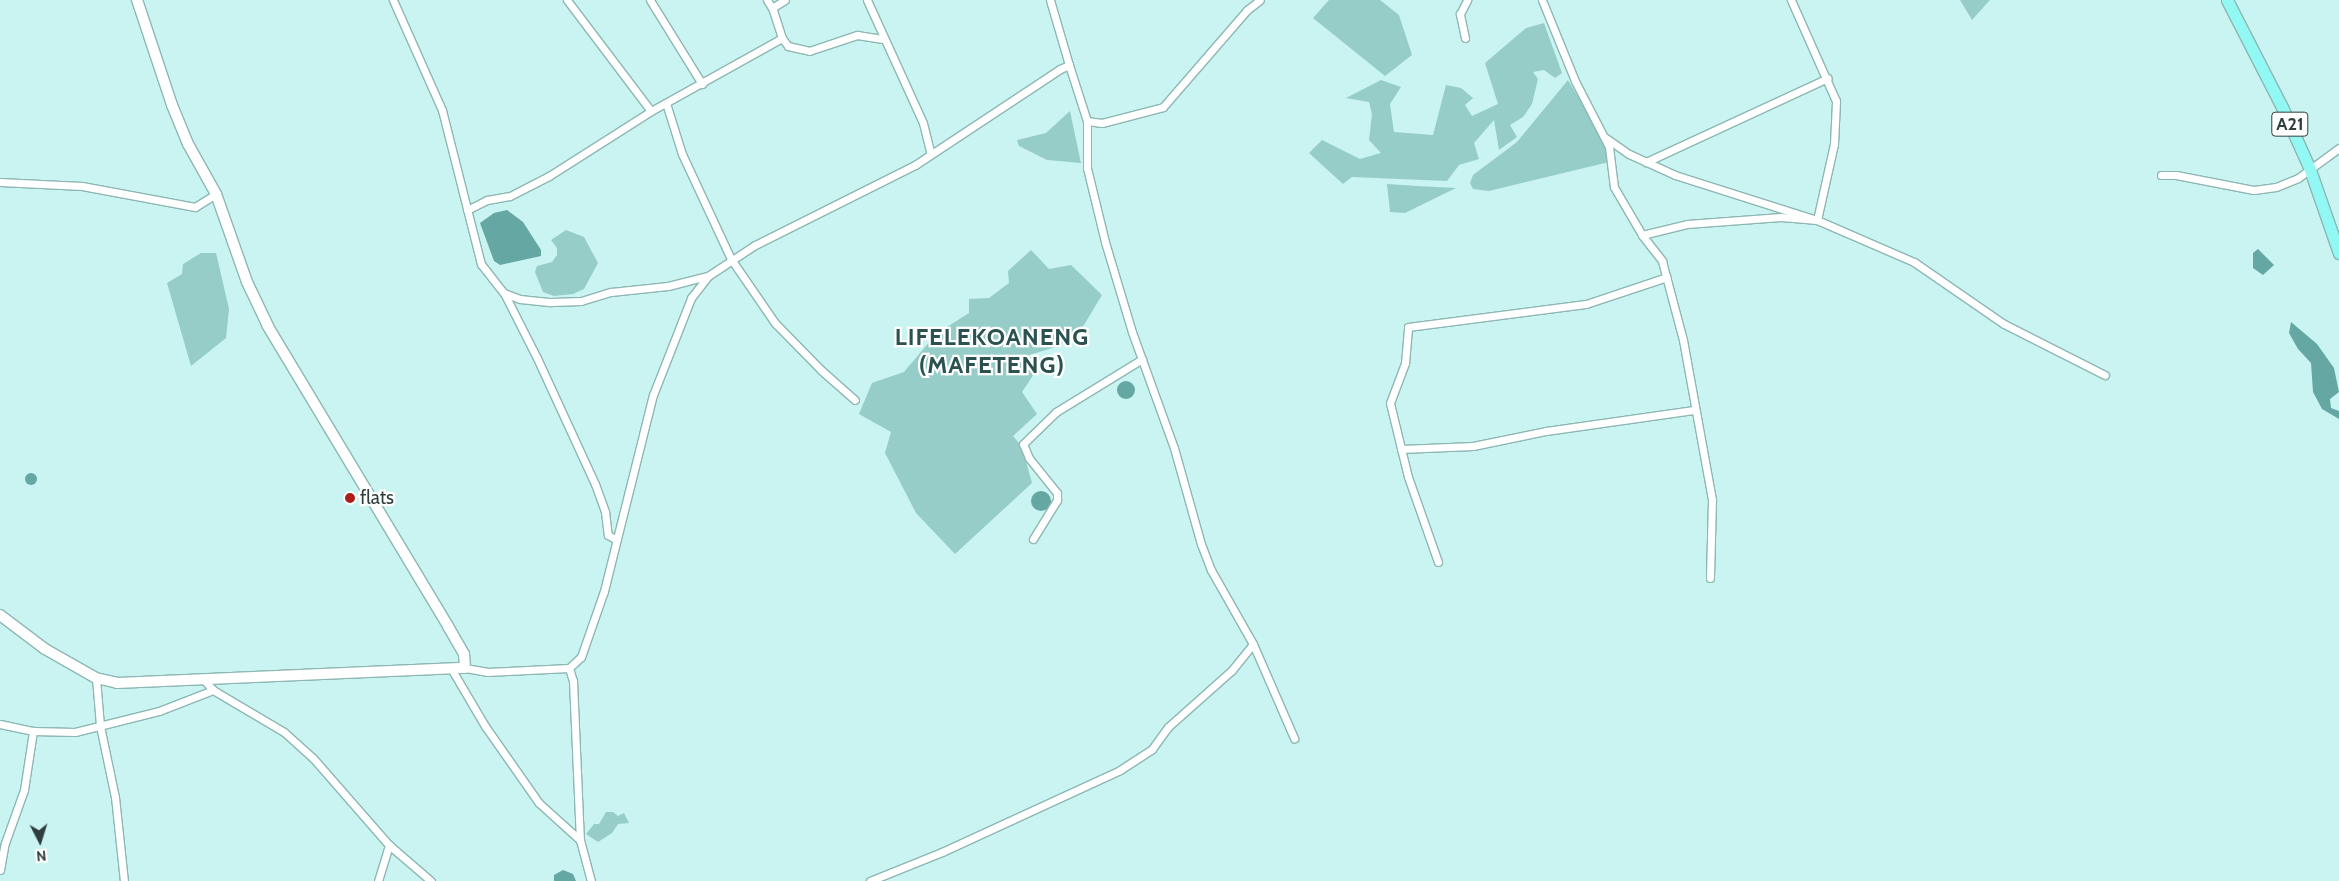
<!DOCTYPE html>
<style>
body{margin:0}
#map{position:relative;width:2339px;height:881px;overflow:hidden;background:#c9f4f1;font-family:Cabin,sans-serif}
div>[style]{position:absolute}
.green>*{inset:0;background:#96cdc8}
.water>*{inset:0;background:#65a7a3}
.round{border-radius:50%}
.roads{filter:drop-shadow(1px 0 #8db7b3) drop-shadow(-1px 0 #8db7b3) drop-shadow(0 1px #8db7b3) drop-shadow(0 -1px #8db7b3)}
.street>*{height:7px;margin:-3.5px;padding:0 3.5px;transform-origin:3.5px;border-radius:3.5px;background:#fff}
.secondary>*{height:10px;margin:-5px;padding:0 5px;transform-origin:5px;border-radius:5px;background:#fff}
.primary>*{height:11px;margin:-5.5px;padding:0 5.5px;transform-origin:5.5px;border-radius:5.5px;background:#91f8f3}
.dots>*{width:14px;height:14px;translate:-50% -50%;box-sizing:border-box;border:2px solid #fff;border-radius:50%}
span{translate:-50% -50%;white-space:nowrap;text-align:center;line-height:1.15;-webkit-text-stroke:4.5px #fff;paint-order:stroke}
.shield-label span{padding:1px 4px;background:#fff;border:1px solid;border-radius:4px;-webkit-text-stroke-width:0}
.shield-label{font-size:18px;color:#2e3f3e;font-weight:700}
.poi-label{font-size:19px;color:#2e3f3e}
.left{translate:0 -50%;text-align:left}
.district-label{font-size:24px;color:#2b5250;font-weight:700;letter-spacing:1px}
.north{position:absolute;left:15px;top:816px;width:50px;height:50px;-webkit-text-stroke:4px #fff;paint-order:stroke;rotate:175deg;font-size:14px;font-weight:700;line-height:20px;text-align:center;color:#2e3f3e}
.north::after{content:'';display:block;margin:auto;width:18px;height:22px;background:#2e3f3e;clip-path:polygon(50% 0,100% 100%,50% 72%,0 100%)}
</style>
<div id="map">
<div class="green">
<div style="clip-path:polygon(1329px 0,1380px 0,1399px 15px,1412px 55px,1385px 76px,1313px 18px)"></div>
<div style="clip-path:polygon(1960px 0,1990px 0,1972px 20px)"></div>
<div style="clip-path:polygon(1544px 23px,1562px 73px,1555px 78px,1544px 70px,1533px 72px,1538px 79px,1532px 104px,1523px 117px,1510px 125px,1517px 137px,1499px 150px,1494px 120px,1474px 143px,1479px 159px,1459px 165px,1447px 181px,1352px 177px,1343px 184px,1309px 153px,1322px 140px,1360px 159px,1381px 153px,1369px 140px,1372px 114px,1369px 102px,1346px 98px,1381px 80px,1401px 87px,1390px 104px,1394px 132px,1433px 135px,1446px 85px,1461px 88px,1473px 98px,1465px 105px,1472px 116px,1498px 104px,1485px 63px,1526px 28px)"></div>
<div style="clip-path:polygon(1568px 80px,1604px 140px,1609px 162px,1489px 191px,1473px 189px,1470px 183px,1473px 175px,1517px 142px)"></div>
<div style="clip-path:polygon(1070px 111px,1081px 163px,1047px 160px,1019px 146px,1017px 140px,1046px 133px)"></div>
<div style="clip-path:polygon(1387px 184px,1417px 186px,1456px 188px,1405px 213px,1390px 212px)"></div>
<div style="clip-path:polygon(566px 230px,584px 237px,598px 263px,584px 289px,573px 294px,554px 296px,543px 292px,535px 272px,537px 266px,552px 262px,557px 255px,557px 248px,551px 240px)"></div>
<div style="clip-path:polygon(1031px 250px,1049px 269px,1071px 265px,1102px 295px,1084px 325px,1059px 346px,1026px 356px,1026px 363px,1034px 361px,1036px 371px,1022px 392px,1037px 414px,1013px 436px,1022px 447px,1032px 483px,955px 554px,916px 513px,885px 453px,891px 432px,859px 414px,872px 383px,904px 372px,936px 334px,969px 313px,969px 299px,989px 298px,1009px 283px,1008px 271px)"></div>
<div style="clip-path:polygon(201px 253px,216px 253px,229px 309px,226px 338px,191px 366px,167px 283px,182px 274px,183px 264px)"></div>
<div style="clip-path:polygon(606px 812px,613px 812px,618px 816px,624px 813px,629px 823px,618px 824px,612px 833px,598px 842px,586px 834px,594px 824px,599px 824px)"></div>
</div>
<div class="water">
<div style="clip-path:polygon(507px 210px,523px 222px,541px 250px,541px 256px,500px 265px,494px 261px,480px 223px,494px 213px)"></div>
<div style="clip-path:polygon(2258px 249px,2274px 265px,2263px 275px,2253px 268px,2253px 253px)"></div>
<div style="clip-path:polygon(2291px 322px,2317px 344px,2334px 368px,2339px 392px,2330px 399px,2331px 408px,2339px 411px,2339px 419px,2322px 409px,2313px 392px,2311px 363px,2298px 349px,2289px 333px)"></div>
<div class="round" style="left:1117px;top:381px;width:18px;height:18px"></div>
<div class="round" style="left:25px;top:473px;width:12px;height:12px"></div>
<div class="round" style="left:1031px;top:491px;width:20px;height:20px"></div>
<div style="clip-path:polygon(563px 870px,573px 874px,576px 881px,554px 881px,554px 875px)"></div>
</div>
<div class="roads">
<div class="street">
<div style="left:393px;top:0;width:120px;rotate:66deg"></div>
<div style="left:442px;top:110px;width:159px;rotate:75.8deg"></div>
<div style="left:481px;top:264px;width:37px;rotate:52deg"></div>
<div style="left:504px;top:293px;width:73px;rotate:63.1deg"></div>
<div style="left:537px;top:358px;width:139px;rotate:65.3deg"></div>
<div style="left:595px;top:484px;width:30px;rotate:70deg"></div>
<div style="left:605px;top:512px;width:23px;rotate:83deg"></div>
<div style="left:608px;top:535px;width:10px;rotate:29deg"></div>
<div style="left:567px;top:0;width:139px;rotate:52.9deg"></div>
<div style="left:650px;top:0;width:99px;rotate:58.2deg"></div>
<div style="left:767px;top:0;width:9px;rotate:58deg"></div>
<div style="left:867px;top:0;width:135px;rotate:65.5deg"></div>
<div style="left:923px;top:123px;width:32px;rotate:76deg"></div>
<div style="left:1050px;top:0;width:68px;rotate:73.7deg"></div>
<div style="left:1542px;top:0;width:87px;rotate:67.8deg"></div>
<div style="left:1575px;top:81px;width:74px;rotate:62.7deg"></div>
<div style="left:1609px;top:147px;width:40px;rotate:82.9deg"></div>
<div style="left:1614px;top:187px;width:56px;rotate:59.7deg"></div>
<div style="left:1642px;top:235px;width:33px;rotate:52deg"></div>
<div style="left:1662px;top:261px;width:82px;rotate:75.1deg"></div>
<div style="left:1683px;top:340px;width:163px;rotate:79.7deg"></div>
<div style="left:1712px;top:500px;width:78px;rotate:91.5deg"></div>
<div style="left:782px;top:38px;width:32px;rotate:-108deg"></div>
<div style="left:772px;top:8px;width:15px;rotate:-32deg"></div>
<div style="left:1465px;top:38px;width:25px;rotate:-102deg"></div>
<div style="left:1460px;top:14px;width:16px;rotate:-63deg"></div>
<div style="left:666px;top:103px;width:53px;rotate:72.6deg"></div>
<div style="left:682px;top:154px;width:116px;rotate:65deg"></div>
<div style="left:731px;top:259px;width:78px;rotate:55.5deg"></div>
<div style="left:775px;top:323px;width:66px;rotate:45.6deg"></div>
<div style="left:821px;top:370px;width:45px;rotate:41.4deg"></div>
<div style="left:1087px;top:121px;width:47px;rotate:90deg"></div>
<div style="left:1087px;top:168px;width:76px;rotate:76.3deg"></div>
<div style="left:1105px;top:242px;width:94px;rotate:73.3deg"></div>
<div style="left:1132px;top:332px;width:123px;rotate:70.1deg"></div>
<div style="left:1174px;top:448px;width:100px;rotate:74.3deg"></div>
<div style="left:1201px;top:544px;width:28px;rotate:69deg"></div>
<div style="left:1211px;top:570px;width:85px;rotate:60.4deg"></div>
<div style="left:1253px;top:644px;width:103px;rotate:66.4deg"></div>
<div style="left:1606px;top:138px;width:28px;rotate:35deg"></div>
<div style="left:1629px;top:154px;width:51px;rotate:24.5deg"></div>
<div style="left:1675px;top:175px;width:149px;rotate:17.6deg"></div>
<div style="left:1817px;top:220px;width:78px;rotate:-77.4deg"></div>
<div style="left:1834px;top:144px;width:43px;rotate:-87.3deg"></div>
<div style="left:1836px;top:101px;width:111px;rotate:-114deg"></div>
<div style="left:1646px;top:162px;width:200px;rotate:-24.8deg"></div>
<div style="left:2161px;top:175px;width:15px"></div>
<div style="left:2176px;top:175px;width:79px;rotate:10.9deg"></div>
<div style="left:2254px;top:190px;width:22px;rotate:-8deg"></div>
<div style="left:2276px;top:187px;width:24px;rotate:-22deg"></div>
<div style="left:2298px;top:178px;width:51px;rotate:-36.2deg"></div>
<div style="left:0;top:182px;width:82px;rotate:2.8deg"></div>
<div style="left:82px;top:186px;width:115px;rotate:10.5deg"></div>
<div style="left:195px;top:207px;width:25px;rotate:-32deg"></div>
<div style="left:467px;top:210px;width:22px;rotate:-27deg"></div>
<div style="left:487px;top:200px;width:23px;rotate:-10deg"></div>
<div style="left:510px;top:196px;width:44px;rotate:-27.1deg"></div>
<div style="left:549px;top:176px;width:121px;rotate:-32.5deg"></div>
<div style="left:651px;top:111px;width:150px;rotate:-29.1deg"></div>
<div style="left:782px;top:38px;width:10px;rotate:53deg"></div>
<div style="left:788px;top:46px;width:22px;rotate:13deg"></div>
<div style="left:809px;top:51px;width:51px;rotate:-18.4deg"></div>
<div style="left:857px;top:35px;width:26px;rotate:9deg"></div>
<div style="left:1642px;top:235px;width:46px;rotate:-13.7deg"></div>
<div style="left:1687px;top:224px;width:94px;rotate:-4.3deg"></div>
<div style="left:1781px;top:217px;width:36px;rotate:5deg"></div>
<div style="left:1817px;top:220px;width:106px;rotate:23.4deg"></div>
<div style="left:1914px;top:262px;width:109px;rotate:34.6deg"></div>
<div style="left:2004px;top:324px;width:113px;rotate:26.8deg"></div>
<div style="left:504px;top:293px;width:17px;rotate:21deg"></div>
<div style="left:520px;top:299px;width:31px;rotate:6deg"></div>
<div style="left:551px;top:302px;width:30px;rotate:-2deg"></div>
<div style="left:581px;top:301px;width:31px;rotate:-17deg"></div>
<div style="left:611px;top:292px;width:57px;rotate:-6deg"></div>
<div style="left:668px;top:286px;width:40px;rotate:-14.4deg"></div>
<div style="left:1401px;top:449px;width:72px;rotate:-2.4deg"></div>
<div style="left:1473px;top:446px;width:75px;rotate:-11.6deg"></div>
<div style="left:1546px;top:431px;width:149px;rotate:-8.1deg"></div>
<div style="left:1033px;top:539px;width:46px;rotate:-58.4deg"></div>
<div style="left:1057px;top:500px;width:7px;rotate:-90deg"></div>
<div style="left:1057px;top:493px;width:45px;rotate:-128.7deg"></div>
<div style="left:1029px;top:458px;width:15px;rotate:-113deg"></div>
<div style="left:1023px;top:444px;width:46px;rotate:-44.1deg"></div>
<div style="left:1056px;top:412px;width:101px;rotate:-31.6deg"></div>
<div style="left:1438px;top:562px;width:90px;rotate:-109.4deg"></div>
<div style="left:1408px;top:477px;width:76px;rotate:-103.7deg"></div>
<div style="left:1390px;top:403px;width:43px;rotate:-69.4deg"></div>
<div style="left:1405px;top:363px;width:36px;rotate:-85deg"></div>
<div style="left:1408px;top:327px;width:179px;rotate:-7.4deg"></div>
<div style="left:1586px;top:304px;width:85px;rotate:-18.4deg"></div>
<div style="left:465px;top:668px;width:22px;rotate:10deg"></div>
<div style="left:487px;top:672px;width:82px;rotate:-2.8deg"></div>
<div style="left:569px;top:668px;width:16px;rotate:-43deg"></div>
<div style="left:581px;top:657px;width:70px;rotate:-70.8deg"></div>
<div style="left:604px;top:591px;width:202px;rotate:-76deg"></div>
<div style="left:653px;top:395px;width:104px;rotate:-68.6deg"></div>
<div style="left:691px;top:298px;width:28px;rotate:-52deg"></div>
<div style="left:708px;top:276px;width:56px;rotate:-33.4deg"></div>
<div style="left:755px;top:245px;width:179px;rotate:-26.6deg"></div>
<div style="left:915px;top:165px;width:174px;rotate:-33.5deg"></div>
<div style="left:1060px;top:69px;width:10px;rotate:-24deg"></div>
<div style="left:1069px;top:65px;width:59px;rotate:72.2deg"></div>
<div style="left:1087px;top:121px;width:15px;rotate:8deg"></div>
<div style="left:1102px;top:123px;width:63px;rotate:-14.7deg"></div>
<div style="left:1163px;top:107px;width:128px;rotate:-49.1deg"></div>
<div style="left:1247px;top:10px;width:16px;rotate:-38deg"></div>
<div style="left:569px;top:668px;width:14px;rotate:73deg"></div>
<div style="left:573px;top:681px;width:159px;rotate:87.5deg"></div>
<div style="left:580px;top:840px;width:42px;rotate:75deg"></div>
<div style="left:452px;top:670px;width:65px;rotate:59.5deg"></div>
<div style="left:485px;top:726px;width:94px;rotate:55deg"></div>
<div style="left:539px;top:803px;width:55px;rotate:42.1deg"></div>
<div style="left:96px;top:678px;width:48px;rotate:85.2deg"></div>
<div style="left:100px;top:726px;width:73px;rotate:78.1deg"></div>
<div style="left:115px;top:797px;width:84px;rotate:83.9deg"></div>
<div style="left:204px;top:680px;width:13px;rotate:48deg"></div>
<div style="left:213px;top:690px;width:82px;rotate:30.6deg"></div>
<div style="left:284px;top:732px;width:39px;rotate:42deg"></div>
<div style="left:313px;top:758px;width:116px;rotate:48.9deg"></div>
<div style="left:389px;top:845px;width:55px;rotate:40.6deg"></div>
<div style="left:0;top:724px;width:34px;rotate:12deg"></div>
<div style="left:33px;top:731px;width:42px;rotate:1.4deg"></div>
<div style="left:75px;top:732px;width:87px;rotate:-14deg"></div>
<div style="left:159px;top:711px;width:58px;rotate:-21.3deg"></div>
<div style="left:0;top:870px;width:27px;rotate:-80deg"></div>
<div style="left:5px;top:843px;width:56px;rotate:-70.3deg"></div>
<div style="left:24px;top:790px;width:60px;rotate:-81.3deg"></div>
<div style="left:378px;top:881px;width:38px;rotate:-73deg"></div>
<div style="left:870px;top:881px;width:78px;rotate:-21.9deg"></div>
<div style="left:942px;top:852px;width:196px;rotate:-24.7deg"></div>
<div style="left:1120px;top:770px;width:38px;rotate:-33deg"></div>
<div style="left:1152px;top:749px;width:27px;rotate:-54deg"></div>
<div style="left:1168px;top:727px;width:86px;rotate:-41.7deg"></div>
<div style="left:1232px;top:670px;width:33px;rotate:-51deg"></div>
</div>
<div class="secondary">
<div style="left:0;top:615px;width:56px;rotate:37.1deg"></div>
<div style="left:45px;top:649px;width:59px;rotate:29.6deg"></div>
<div style="left:96px;top:678px;width:22px;rotate:13deg"></div>
<div style="left:117px;top:683px;width:348px;rotate:-2.5deg"></div>
<div style="left:465px;top:668px;width:14px;rotate:-94deg"></div>
<div style="left:464px;top:654px;width:32px;rotate:-120deg"></div>
<div style="left:448px;top:626px;width:350px;rotate:-121deg"></div>
<div style="left:268px;top:326px;width:49px;rotate:-115.5deg"></div>
<div style="left:247px;top:282px;width:93px;rotate:-109.4deg"></div>
<div style="left:216px;top:194px;width:57px;rotate:-119.2deg"></div>
<div style="left:188px;top:144px;width:42px;rotate:-112.3deg"></div>
<div style="left:172px;top:105px;width:111px;rotate:-108.4deg"></div>
</div>
<div class="primary">
<div style="left:2227px;top:0;width:120px;rotate:62.8deg"></div>
<div style="left:2282px;top:107px;width:66px;rotate:65.8deg"></div>
<div style="left:2309px;top:167px;width:91px;rotate:70.8deg"></div>
</div>
</div>
<div class="dots">
<div style="left:350px;top:498px;background:#ad1c16"></div>
</div>
<div class="shield-label">
<span style="left:2290px;top:124px">A21</span>
</div>
<div class="poi-label">
<span class="left" style="left:360px;top:498px">flats</span>
</div>
<div class="district-label">
<span style="left:992px;top:351px">LIFELEKOANENG<br>(MAFETENG)</span>
</div>
<div class="north">N</div>
</div>
